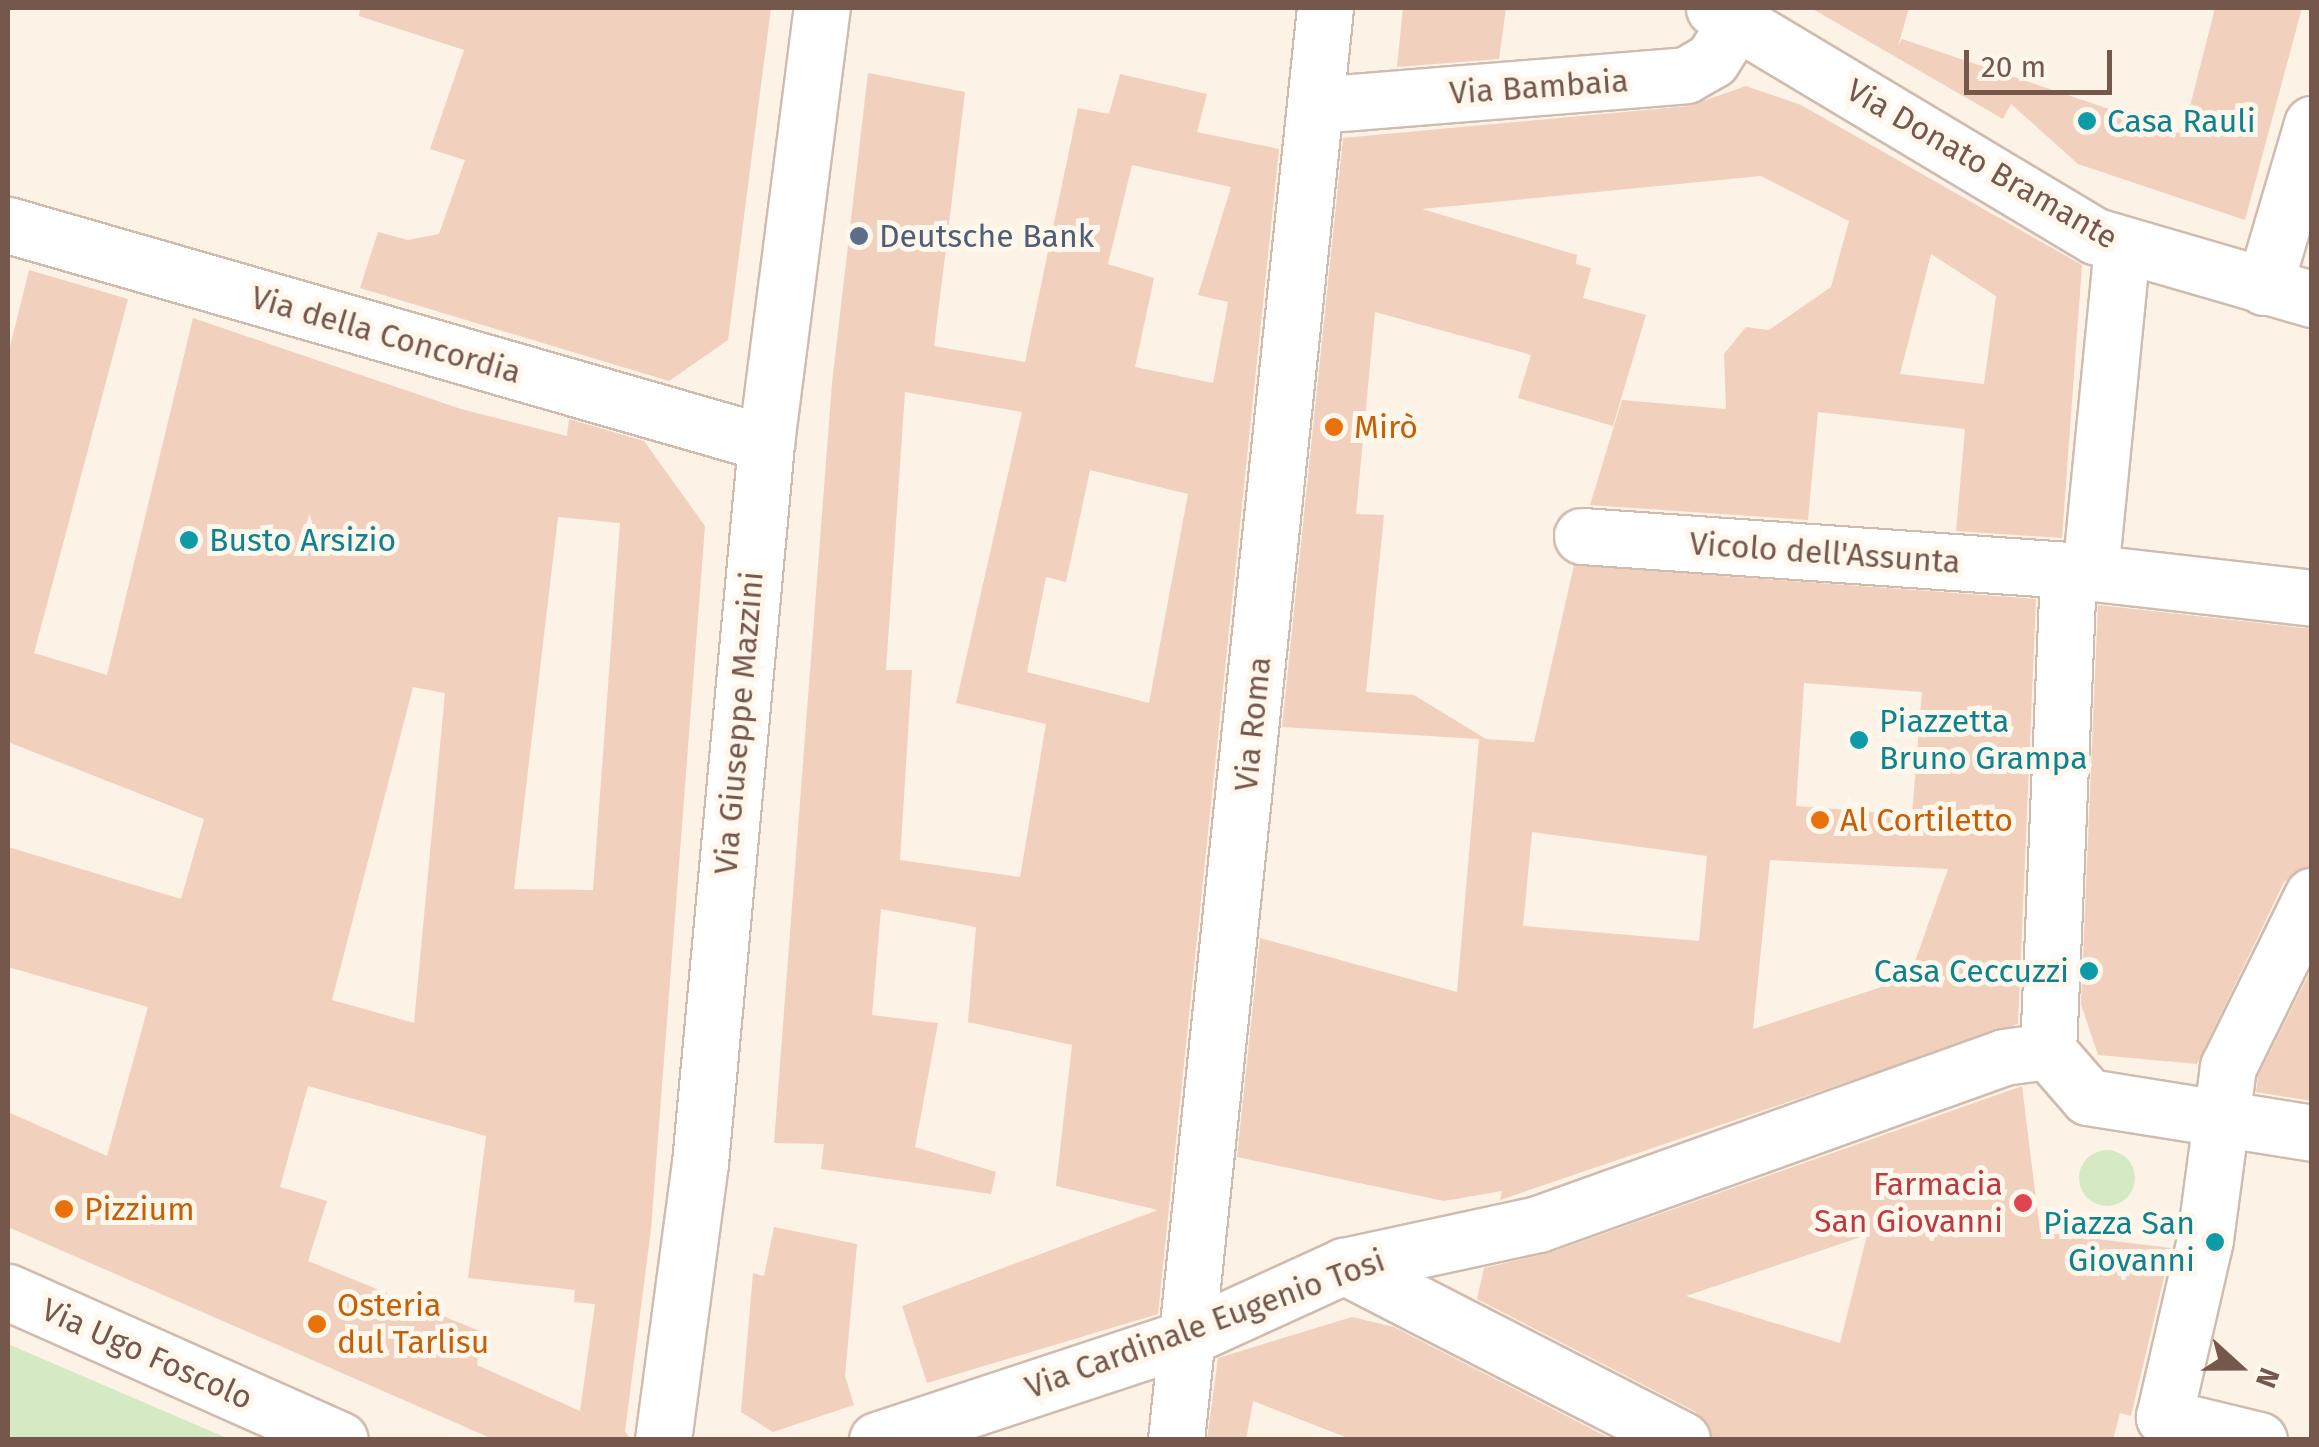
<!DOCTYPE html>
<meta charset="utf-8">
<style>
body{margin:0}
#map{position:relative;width:2319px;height:1447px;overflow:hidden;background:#fcf2e6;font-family:"Fira Sans",sans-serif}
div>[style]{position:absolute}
.green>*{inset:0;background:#d5e9c5}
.round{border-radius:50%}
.building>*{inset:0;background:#f1d0be}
.roads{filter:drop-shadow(2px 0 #cfbcaf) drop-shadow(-2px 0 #cfbcaf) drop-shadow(0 2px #cfbcaf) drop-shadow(0 -2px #cfbcaf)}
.minor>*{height:55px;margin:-27.5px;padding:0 27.5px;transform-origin:27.5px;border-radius:27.5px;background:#fff}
.dots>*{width:28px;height:28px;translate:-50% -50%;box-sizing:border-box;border:5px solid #fff7ec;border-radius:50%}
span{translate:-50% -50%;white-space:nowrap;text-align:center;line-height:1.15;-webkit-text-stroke:10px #fff7ec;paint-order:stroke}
.street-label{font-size:32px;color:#75584b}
.culture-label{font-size:32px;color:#0d838f}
.left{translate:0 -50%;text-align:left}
.right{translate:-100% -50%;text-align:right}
.service-label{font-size:32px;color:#4e5e75}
.food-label{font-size:32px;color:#c56008}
.health-label{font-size:32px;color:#be3a42}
.frame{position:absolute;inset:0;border:10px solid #75584b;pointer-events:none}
.north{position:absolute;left:2189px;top:1317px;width:100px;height:100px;-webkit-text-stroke:8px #fff7ec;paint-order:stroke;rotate:111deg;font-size:28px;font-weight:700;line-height:40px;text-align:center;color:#75584b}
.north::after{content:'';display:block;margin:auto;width:35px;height:45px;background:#75584b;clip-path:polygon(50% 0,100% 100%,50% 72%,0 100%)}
.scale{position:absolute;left:1964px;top:50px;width:148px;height:45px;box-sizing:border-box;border:5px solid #75584b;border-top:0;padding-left:12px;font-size:30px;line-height:35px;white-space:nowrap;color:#75584b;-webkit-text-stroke:8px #fff7ec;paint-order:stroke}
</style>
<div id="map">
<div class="green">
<div class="round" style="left:2079px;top:1150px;width:56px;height:56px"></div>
<div style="clip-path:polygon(8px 1344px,229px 1439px,8px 1439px)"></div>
</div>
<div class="building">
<div style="clip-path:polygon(360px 8px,771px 8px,728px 340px,669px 381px,360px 288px,378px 232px,408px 240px,439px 234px,465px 160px,430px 149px,464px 50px,359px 16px)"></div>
<div style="clip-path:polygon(1403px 8px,1506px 8px,1499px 59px,1397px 67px)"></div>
<div style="clip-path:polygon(1811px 8px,1909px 8px,1898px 46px,1902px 39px,2183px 134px,2215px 8px,2302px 8px,2245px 220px,2078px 164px,2011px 104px,2003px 119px)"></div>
<div style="clip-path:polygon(evenodd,868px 73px,965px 92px,934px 346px,1025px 362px,1078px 108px,1109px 114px,1120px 74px,1207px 94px,1197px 132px,1279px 149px,1158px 1314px,927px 1383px,902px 1306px,1158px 1210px,1056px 1186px,1072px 1045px,968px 1022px,976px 927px,881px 909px,872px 1015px,938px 1023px,915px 1147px,996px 1172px,991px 1194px,821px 1169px,824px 1144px,774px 1143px,832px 383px,868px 73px,1132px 165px,1231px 187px,1198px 295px,1228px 302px,1213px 383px,1135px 367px,1154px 278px,1108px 264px,1132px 165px,868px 73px,905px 392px,1022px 412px,956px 703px,1046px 724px,1020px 877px,900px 860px,912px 670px,886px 670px,905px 392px,868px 73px,1090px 470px,1188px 494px,1149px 703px,1027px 672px,1046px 577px,1066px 582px,1090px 470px)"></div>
<div style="clip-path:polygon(evenodd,1746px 86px,1801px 105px,2082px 265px,2062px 538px,1956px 531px,1965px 429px,1818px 412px,1808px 520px,1590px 505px,1622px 400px,1726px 409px,1724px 354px,1746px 327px,1769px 330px,1831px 287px,1849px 221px,1761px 176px,1422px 209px,1577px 255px,1576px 264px,1591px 268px,1583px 298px,1646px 315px,1613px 426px,1518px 398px,1531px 355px,1375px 312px,1356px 514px,1384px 515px,1366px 692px,1414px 695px,1486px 739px,1534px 742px,1574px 565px,2036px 599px,2018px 1024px,1500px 1200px,1502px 1191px,1444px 1201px,1237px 1157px,1260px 938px,1457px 992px,1479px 739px,1282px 727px,1343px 138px,1689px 106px,1746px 86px,1931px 254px,1996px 296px,1984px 384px,1900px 374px,1931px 254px,1746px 86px,1804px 683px,1922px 692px,1912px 815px,1796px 806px,1804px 683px,1746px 86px,1532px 832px,1707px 856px,1699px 941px,1523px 926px,1532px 832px,1746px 86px,1770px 860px,1948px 869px,1909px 978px,1753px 1029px,1770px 860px)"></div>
<div style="clip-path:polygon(evenodd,29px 270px,128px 299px,34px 653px,107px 675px,193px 318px,461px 409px,567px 436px,569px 419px,644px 441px,705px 526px,651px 1229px,625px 1432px,632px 1440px,495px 1440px,8px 1227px,8px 1112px,107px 1156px,148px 1007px,8px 967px,8px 847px,181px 899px,204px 819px,8px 742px,8px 355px,29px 270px,558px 517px,620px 523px,593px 890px,514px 889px,558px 517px,29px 270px,413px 687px,445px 693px,414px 1023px,332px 1000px,413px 687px,29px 270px,308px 1086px,486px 1136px,468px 1278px,575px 1290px,574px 1302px,595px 1304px,580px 1411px,477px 1365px,482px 1332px,308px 1261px,327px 1201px,280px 1187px,308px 1086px)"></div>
<div style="clip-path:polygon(2098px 605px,2312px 629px,2312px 865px,2284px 882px,2197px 1064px,2098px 1055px,2081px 1004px)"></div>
<div style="clip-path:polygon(2312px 968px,2312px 1101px,2256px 1092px,2258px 1076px)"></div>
<div style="clip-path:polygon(evenodd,2022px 1086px,2040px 1232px,2171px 1248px,2131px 1416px,2120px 1413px,2113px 1440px,1713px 1440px,1696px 1412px,1477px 1299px,1484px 1268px,1549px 1253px,2022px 1086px,1867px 1235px,1840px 1343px,1686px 1296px,1867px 1235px)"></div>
<div style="clip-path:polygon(774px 1227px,857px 1244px,845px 1376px,854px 1405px,773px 1432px,741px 1412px,753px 1273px,764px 1276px)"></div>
<div style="clip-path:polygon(1352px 1317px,1394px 1327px,1613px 1440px,1353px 1440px,1253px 1401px,1246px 1440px,1207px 1440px,1218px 1358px)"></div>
</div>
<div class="roads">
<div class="minor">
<div style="left:1714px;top:8px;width:444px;rotate:30.9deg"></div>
<div style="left:2095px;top:236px;width:226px;rotate:16.2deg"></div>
<div style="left:1316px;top:105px;width:371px;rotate:-4.6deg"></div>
<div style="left:1686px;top:75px;width:30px;rotate:-30deg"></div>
<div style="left:1712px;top:60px;width:46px;rotate:-57.3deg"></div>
<div style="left:8px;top:225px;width:789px;rotate:16.05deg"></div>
<div style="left:2264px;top:287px;width:170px;rotate:-73.6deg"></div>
<div style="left:1582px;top:536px;width:487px;rotate:4deg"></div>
<div style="left:2068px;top:570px;width:246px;rotate:6.5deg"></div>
<div style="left:2090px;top:573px;width:329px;rotate:-84.4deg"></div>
<div style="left:2048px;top:1051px;width:481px;rotate:-87.6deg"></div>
<div style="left:2048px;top:1051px;width:61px;rotate:49deg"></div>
<div style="left:2088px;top:1097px;width:227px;rotate:9.1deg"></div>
<div style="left:1344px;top:1266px;width:380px;rotate:27.2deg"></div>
<div style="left:8px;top:1292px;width:363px;rotate:24deg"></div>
<div style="left:663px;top:1440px;width:279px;rotate:-82.4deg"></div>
<div style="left:700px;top:1163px;width:723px;rotate:-84.76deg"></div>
<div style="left:766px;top:443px;width:439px;rotate:-82.7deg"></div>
<div style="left:877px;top:1440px;width:328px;rotate:-18.3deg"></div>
<div style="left:1188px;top:1337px;width:171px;rotate:-24.5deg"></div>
<div style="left:1344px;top:1266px;width:198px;rotate:-12.2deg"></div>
<div style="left:1538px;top:1224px;width:495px;rotate:-19.7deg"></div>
<div style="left:2004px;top:1057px;width:44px;rotate:-7.8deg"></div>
<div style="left:1176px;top:1440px;width:1440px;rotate:-84.06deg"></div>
<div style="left:2259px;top:1440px;width:98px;rotate:-166.4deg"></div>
<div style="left:2164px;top:1417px;width:183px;rotate:-77deg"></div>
<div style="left:2205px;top:1239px;width:174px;rotate:-82.4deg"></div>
<div style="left:2228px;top:1067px;width:191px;rotate:-63.8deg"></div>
</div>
</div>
<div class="dots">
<div style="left:2087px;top:121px;background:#0f9aa8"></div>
<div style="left:859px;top:236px;background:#5c6f8a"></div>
<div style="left:1334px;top:427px;background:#e8710a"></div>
<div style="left:189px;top:540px;background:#0f9aa8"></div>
<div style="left:1859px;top:740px;background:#0f9aa8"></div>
<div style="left:1820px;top:820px;background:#e8710a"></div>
<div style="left:2089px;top:971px;background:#0f9aa8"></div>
<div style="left:2023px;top:1203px;background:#e0444e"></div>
<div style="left:64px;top:1209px;background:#e8710a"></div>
<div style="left:2215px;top:1242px;background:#0f9aa8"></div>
<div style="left:317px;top:1324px;background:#e8710a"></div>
</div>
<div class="street-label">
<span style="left:1539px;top:87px;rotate:-4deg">Via Bambaia</span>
<span style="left:1982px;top:164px;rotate:30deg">Via Donato Bramante</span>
<span style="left:386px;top:335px;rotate:16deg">Via della Concordia</span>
<span style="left:1825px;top:553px;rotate:4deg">Vicolo dell'Assunta</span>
<span style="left:739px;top:723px;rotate:-85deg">Via Giuseppe Mazzini</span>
<span style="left:1253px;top:724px;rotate:-84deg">Via Roma</span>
<span style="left:1205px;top:1324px;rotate:-20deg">Via Cardinale Eugenio Tosi</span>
<span style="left:147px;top:1354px;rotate:24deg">Via Ugo Foscolo</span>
</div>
<div class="culture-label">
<span class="left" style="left:2107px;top:121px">Casa Rauli</span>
<span class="left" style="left:209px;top:540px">Busto Arsizio</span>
<span class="left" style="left:1879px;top:740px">Piazzetta<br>Bruno Grampa</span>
<span class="right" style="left:2069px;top:971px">Casa Ceccuzzi</span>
<span class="right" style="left:2195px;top:1242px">Piazza San<br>Giovanni</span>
</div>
<div class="service-label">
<span class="left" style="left:879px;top:236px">Deutsche Bank</span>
</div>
<div class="food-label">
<span class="left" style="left:1354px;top:427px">Mirò</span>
<span class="left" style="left:1840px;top:820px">Al Cortiletto</span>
<span class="left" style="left:84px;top:1209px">Pizzium</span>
<span class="left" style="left:337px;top:1324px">Osteria<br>dul Tarlisu</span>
</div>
<div class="health-label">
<span class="right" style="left:2003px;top:1203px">Farmacia<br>San Giovanni</span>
</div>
<div class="frame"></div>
<div class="north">N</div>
<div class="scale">20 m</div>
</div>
